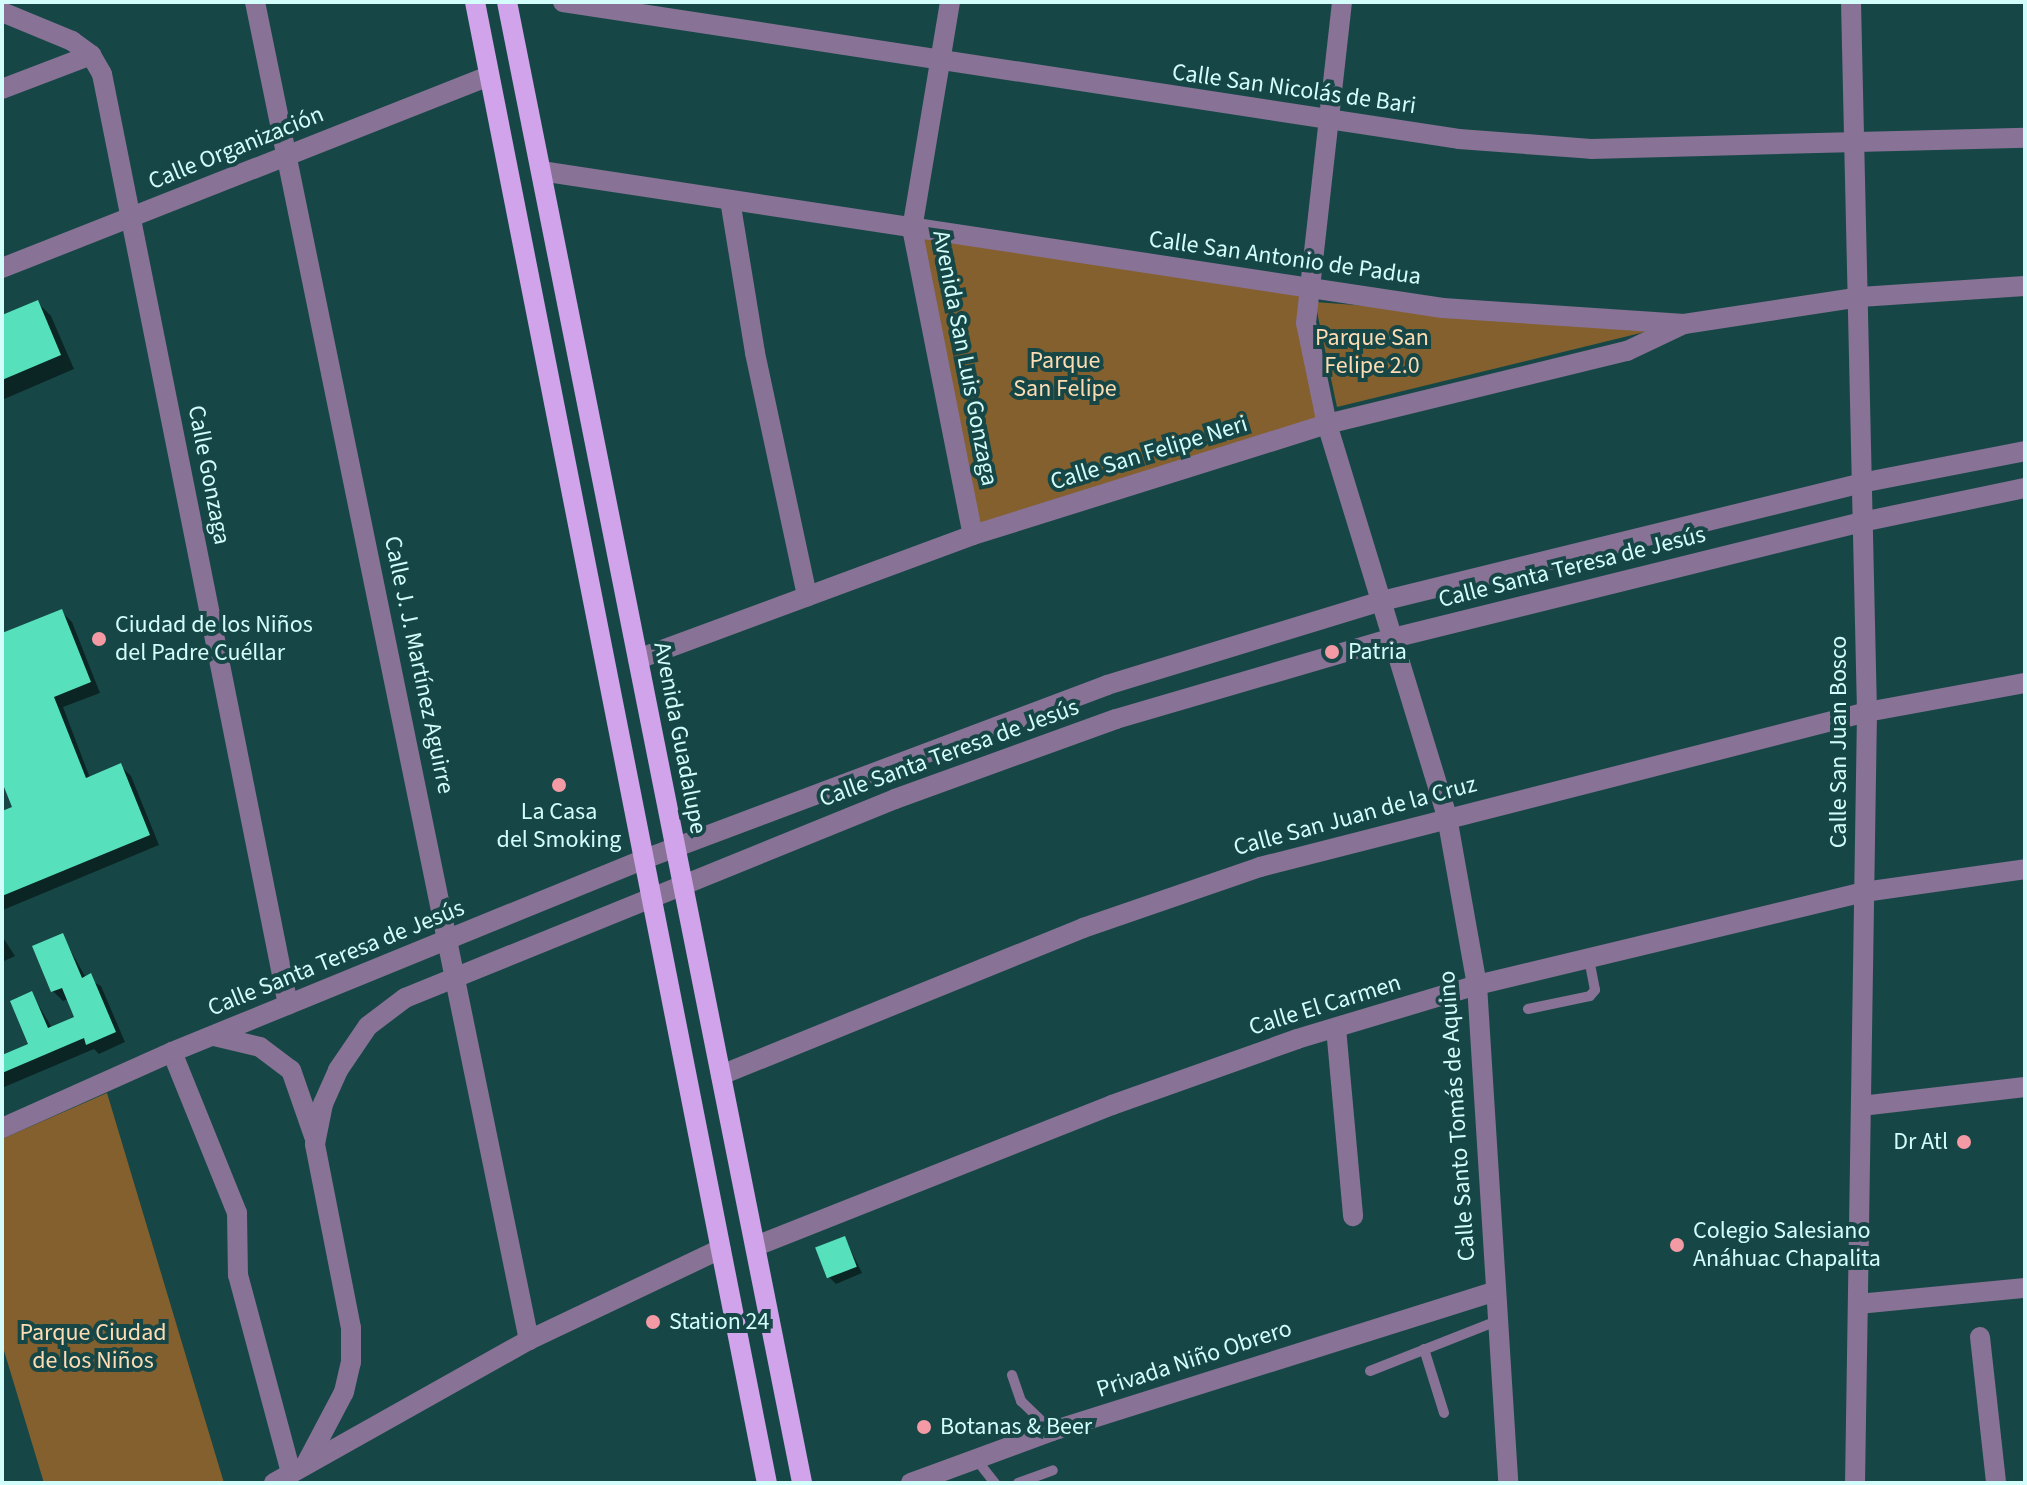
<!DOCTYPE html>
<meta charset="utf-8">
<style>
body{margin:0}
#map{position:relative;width:2027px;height:1485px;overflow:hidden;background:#164746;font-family:"Source Sans 3",sans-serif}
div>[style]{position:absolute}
.green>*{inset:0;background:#84602f}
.shadow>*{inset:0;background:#0007}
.building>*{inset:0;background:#56e0bc;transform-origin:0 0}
.service>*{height:10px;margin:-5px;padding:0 5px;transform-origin:5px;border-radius:5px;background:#887295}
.minor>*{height:20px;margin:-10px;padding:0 10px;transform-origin:10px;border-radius:10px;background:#887295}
.primary>*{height:20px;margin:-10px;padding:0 10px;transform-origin:10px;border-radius:10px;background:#d0a3ea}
.dots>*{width:22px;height:22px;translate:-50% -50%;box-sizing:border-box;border:4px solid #164746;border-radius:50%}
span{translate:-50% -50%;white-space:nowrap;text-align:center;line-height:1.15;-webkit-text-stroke:8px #164746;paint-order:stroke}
.street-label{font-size:24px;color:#d3fdfb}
.park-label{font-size:24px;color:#fddcb4}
.poi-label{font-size:24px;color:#d3fdfb}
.left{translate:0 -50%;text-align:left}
.right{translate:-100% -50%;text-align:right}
.frame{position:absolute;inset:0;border:4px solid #d3fdfb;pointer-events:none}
</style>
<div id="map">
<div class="green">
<div style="clip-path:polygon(916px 231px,1304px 295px,1321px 420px,978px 526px)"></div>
<div style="clip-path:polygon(1315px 302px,1661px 328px,1337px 407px)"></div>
<div style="clip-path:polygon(107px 1093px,224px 1483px,44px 1483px,2px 1344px,2px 1139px)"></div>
</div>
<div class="shadow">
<div style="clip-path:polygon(37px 302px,51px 316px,74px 369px,2px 400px,2px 317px)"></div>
<div style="clip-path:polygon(62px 612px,72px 622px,100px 693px,63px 707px,90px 778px,121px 766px,131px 776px,159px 845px,3px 910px,2px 916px,2px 812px,14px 808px,2px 777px,2px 636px)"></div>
<div style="clip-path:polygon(62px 935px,86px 978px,101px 986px,125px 1042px,99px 1054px,94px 1049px,2px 1088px,2px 1057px,30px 1045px,32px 994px,52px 1028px,77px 1018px,69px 999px,63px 1001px,53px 991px)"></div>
<div style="clip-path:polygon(2px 936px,15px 956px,2px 962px)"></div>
<div style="clip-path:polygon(845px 1238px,862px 1273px,836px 1284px,829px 1277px)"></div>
</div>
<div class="building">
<div style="clip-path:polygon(38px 300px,61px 355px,2px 380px,2px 315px)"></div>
<div style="clip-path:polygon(62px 609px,91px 682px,54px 697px,86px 778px,121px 763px,150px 835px,2px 896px,2px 811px,12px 807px,2px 782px,2px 633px)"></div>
<div style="clip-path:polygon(63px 933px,82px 978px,91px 973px,116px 1032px,86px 1045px,84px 1038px,2px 1073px,2px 1055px,28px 1044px,10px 1001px,32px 991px,48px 1028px,74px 1017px,62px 988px,51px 992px,32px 946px)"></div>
<div style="left:845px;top:1236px;width:33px;height:32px;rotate:69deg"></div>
</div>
<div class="service">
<div style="left:1528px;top:1009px;width:63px;rotate:-11.8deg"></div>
<div style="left:1590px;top:996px;width:8px;rotate:-50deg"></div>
<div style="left:1595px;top:990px;width:33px;rotate:-101deg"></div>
<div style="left:1424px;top:1349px;width:67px;rotate:72.6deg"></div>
<div style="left:1370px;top:1371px;width:136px;rotate:-21.5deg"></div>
<div style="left:1012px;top:1375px;width:28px;rotate:71deg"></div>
<div style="left:1021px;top:1401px;width:43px;rotate:44.1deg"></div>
<div style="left:976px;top:1459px;width:31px;rotate:52deg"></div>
<div style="left:1018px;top:1483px;width:37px;rotate:-20deg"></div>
</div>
<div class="minor">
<div style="left:255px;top:2px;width:1366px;rotate:78.43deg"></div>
<div style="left:563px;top:2px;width:906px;rotate:8.69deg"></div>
<div style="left:1459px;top:139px;width:132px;rotate:4.3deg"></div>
<div style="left:1591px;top:149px;width:434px;rotate:-1.5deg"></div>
<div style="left:950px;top:2px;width:229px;rotate:99.5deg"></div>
<div style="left:912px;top:228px;width:313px;rotate:78.8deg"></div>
<div style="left:1342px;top:2px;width:323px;rotate:96.4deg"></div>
<div style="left:1306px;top:323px;width:103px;rotate:78.3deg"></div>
<div style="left:1327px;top:424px;width:411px;rotate:73deg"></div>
<div style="left:1447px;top:817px;width:171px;rotate:79.9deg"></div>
<div style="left:1477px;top:985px;width:499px;rotate:86.4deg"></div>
<div style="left:1851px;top:2px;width:710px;rotate:88.71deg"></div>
<div style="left:1867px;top:712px;width:771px;rotate:90.89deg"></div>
<div style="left:2px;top:12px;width:76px;rotate:22.5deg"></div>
<div style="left:72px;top:41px;width:24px;rotate:36deg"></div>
<div style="left:91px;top:55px;width:22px;rotate:60deg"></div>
<div style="left:102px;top:74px;width:949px;rotate:78.7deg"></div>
<div style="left:2px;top:89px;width:95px;rotate:-20.9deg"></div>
<div style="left:541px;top:171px;width:912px;rotate:8.64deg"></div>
<div style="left:1443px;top:308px;width:242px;rotate:3.8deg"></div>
<div style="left:1684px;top:324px;width:178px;rotate:-8.7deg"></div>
<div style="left:1860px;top:297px;width:165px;rotate:-3.8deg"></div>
<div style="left:730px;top:200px;width:155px;rotate:80.7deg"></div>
<div style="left:755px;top:353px;width:249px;rotate:77.9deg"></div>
<div style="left:2px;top:268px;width:523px;rotate:-21.52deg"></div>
<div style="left:638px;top:659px;width:357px;rotate:-20.3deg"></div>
<div style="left:973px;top:535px;width:371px;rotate:-17.4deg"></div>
<div style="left:1327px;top:424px;width:309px;rotate:-13.7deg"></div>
<div style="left:1627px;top:351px;width:63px;rotate:-25.3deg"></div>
<div style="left:1336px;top:1028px;width:189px;rotate:84.8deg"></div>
<div style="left:214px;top:1036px;width:47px;rotate:13.4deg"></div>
<div style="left:260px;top:1047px;width:39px;rotate:37deg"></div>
<div style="left:291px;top:1070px;width:70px;rotate:70.8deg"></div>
<div style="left:172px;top:1052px;width:174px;rotate:68deg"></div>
<div style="left:237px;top:1213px;width:62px;rotate:89.1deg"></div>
<div style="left:238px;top:1275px;width:205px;rotate:75deg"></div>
<div style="left:721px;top:1075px;width:391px;rotate:-22.1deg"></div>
<div style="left:1083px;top:928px;width:187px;rotate:-19deg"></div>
<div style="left:1260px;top:867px;width:626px;rotate:-14.32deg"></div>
<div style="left:1867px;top:712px;width:161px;rotate:-10.4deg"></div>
<div style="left:1861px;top:1106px;width:165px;rotate:-6.6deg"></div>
<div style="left:2px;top:1128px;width:186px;rotate:-24.1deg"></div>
<div style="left:172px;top:1052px;width:508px;rotate:-22.22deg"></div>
<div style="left:642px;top:860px;width:497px;rotate:-20.6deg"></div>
<div style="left:1107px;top:685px;width:288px;rotate:-17deg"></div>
<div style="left:1382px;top:601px;width:493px;rotate:-13.8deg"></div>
<div style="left:1861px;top:483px;width:167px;rotate:-11deg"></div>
<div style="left:756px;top:1246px;width:383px;rotate:-21.6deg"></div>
<div style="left:1112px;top:1105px;width:196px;rotate:-19.6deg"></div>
<div style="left:1297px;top:1039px;width:188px;rotate:-16.7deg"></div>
<div style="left:1477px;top:985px;width:398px;rotate:-13.5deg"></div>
<div style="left:1864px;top:892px;width:163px;rotate:-8.1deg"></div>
<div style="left:1858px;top:1304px;width:168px;rotate:-5.5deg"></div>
<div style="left:1980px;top:1337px;width:147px;rotate:83.7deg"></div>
<div style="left:306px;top:1464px;width:81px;rotate:-62.2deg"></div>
<div style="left:344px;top:1392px;width:31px;rotate:-77deg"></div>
<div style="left:351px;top:1362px;width:34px;rotate:-90deg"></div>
<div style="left:351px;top:1328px;width:187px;rotate:-101.1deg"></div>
<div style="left:315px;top:1144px;width:41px;rotate:-78.7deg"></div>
<div style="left:323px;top:1104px;width:37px;rotate:-66deg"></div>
<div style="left:338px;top:1070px;width:53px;rotate:-55.7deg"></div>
<div style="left:368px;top:1026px;width:46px;rotate:-37.1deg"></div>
<div style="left:405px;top:998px;width:529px;rotate:-22.1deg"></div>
<div style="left:895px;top:799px;width:235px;rotate:-19.9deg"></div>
<div style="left:1116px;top:719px;width:289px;rotate:-16.3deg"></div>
<div style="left:1393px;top:638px;width:483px;rotate:-13.9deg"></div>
<div style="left:1862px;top:522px;width:167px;rotate:-11.8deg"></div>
<div style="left:274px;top:1483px;width:292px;rotate:-29.3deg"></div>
<div style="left:529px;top:1340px;width:212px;rotate:-25.4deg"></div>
<div style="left:911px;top:1483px;width:150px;rotate:-20.2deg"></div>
<div style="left:1052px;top:1431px;width:465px;rotate:-17.5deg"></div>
</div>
<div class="primary">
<div style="left:475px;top:2px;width:1510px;rotate:78.85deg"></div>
<div style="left:507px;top:2px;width:1510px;rotate:78.73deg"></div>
</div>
<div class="dots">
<div style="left:99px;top:639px;background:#f49aa4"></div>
<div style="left:1332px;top:652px;background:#f49aa4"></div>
<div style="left:559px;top:785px;background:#f49aa4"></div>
<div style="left:1964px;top:1142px;background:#f49aa4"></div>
<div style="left:1677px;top:1245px;background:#f49aa4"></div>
<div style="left:653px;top:1322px;background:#f49aa4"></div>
<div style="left:924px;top:1427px;background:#f49aa4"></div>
</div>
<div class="street-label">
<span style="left:1294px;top:89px;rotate:8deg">Calle San Nicolás de Bari</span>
<span style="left:236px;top:148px;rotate:-22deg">Calle Organización</span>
<span style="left:1285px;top:258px;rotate:8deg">Calle San Antonio de Padua</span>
<span style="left:965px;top:358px;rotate:79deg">Avenida San Luis Gonzaga</span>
<span style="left:1149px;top:453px;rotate:-17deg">Calle San Felipe Neri</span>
<span style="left:209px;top:475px;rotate:79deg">Calle Gonzaga</span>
<span style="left:1572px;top:567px;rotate:-14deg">Calle Santa Teresa de Jesús</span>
<span style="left:419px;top:665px;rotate:78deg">Calle J. J. Martínez Aguirre</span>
<span style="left:680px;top:738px;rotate:79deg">Avenida Guadalupe</span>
<span style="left:1839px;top:742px;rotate:-90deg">Calle San Juan Bosco</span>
<span style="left:949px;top:753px;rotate:-20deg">Calle Santa Teresa de Jesús</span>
<span style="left:1355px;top:816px;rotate:-15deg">Calle San Juan de la Cruz</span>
<span style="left:336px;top:958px;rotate:-22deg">Calle Santa Teresa de Jesús</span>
<span style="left:1325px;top:1005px;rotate:-17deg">Calle El Carmen</span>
<span style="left:1457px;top:1116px;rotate:-94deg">Calle Santo Tomás de Aquino</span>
<span style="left:1194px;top:1359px;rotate:-18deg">Privada Niño Obrero</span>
</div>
<div class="park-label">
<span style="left:1372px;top:352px">Parque San<br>Felipe 2.0</span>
<span style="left:1065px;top:375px">Parque<br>San Felipe</span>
<span style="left:93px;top:1347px">Parque Ciudad<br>de los Niños</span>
</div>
<div class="poi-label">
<span class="left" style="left:115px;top:639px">Ciudad de los Niños<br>del Padre Cuéllar</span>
<span class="left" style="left:1348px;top:652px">Patria</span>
<span style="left:559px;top:826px">La Casa<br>del Smoking</span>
<span class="right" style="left:1948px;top:1142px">Dr Atl</span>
<span class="left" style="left:1693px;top:1245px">Colegio Salesiano<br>Anáhuac Chapalita</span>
<span class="left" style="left:669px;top:1322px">Station 24</span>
<span class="left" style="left:940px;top:1427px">Botanas &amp; Beer</span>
</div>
<div class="frame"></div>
</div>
